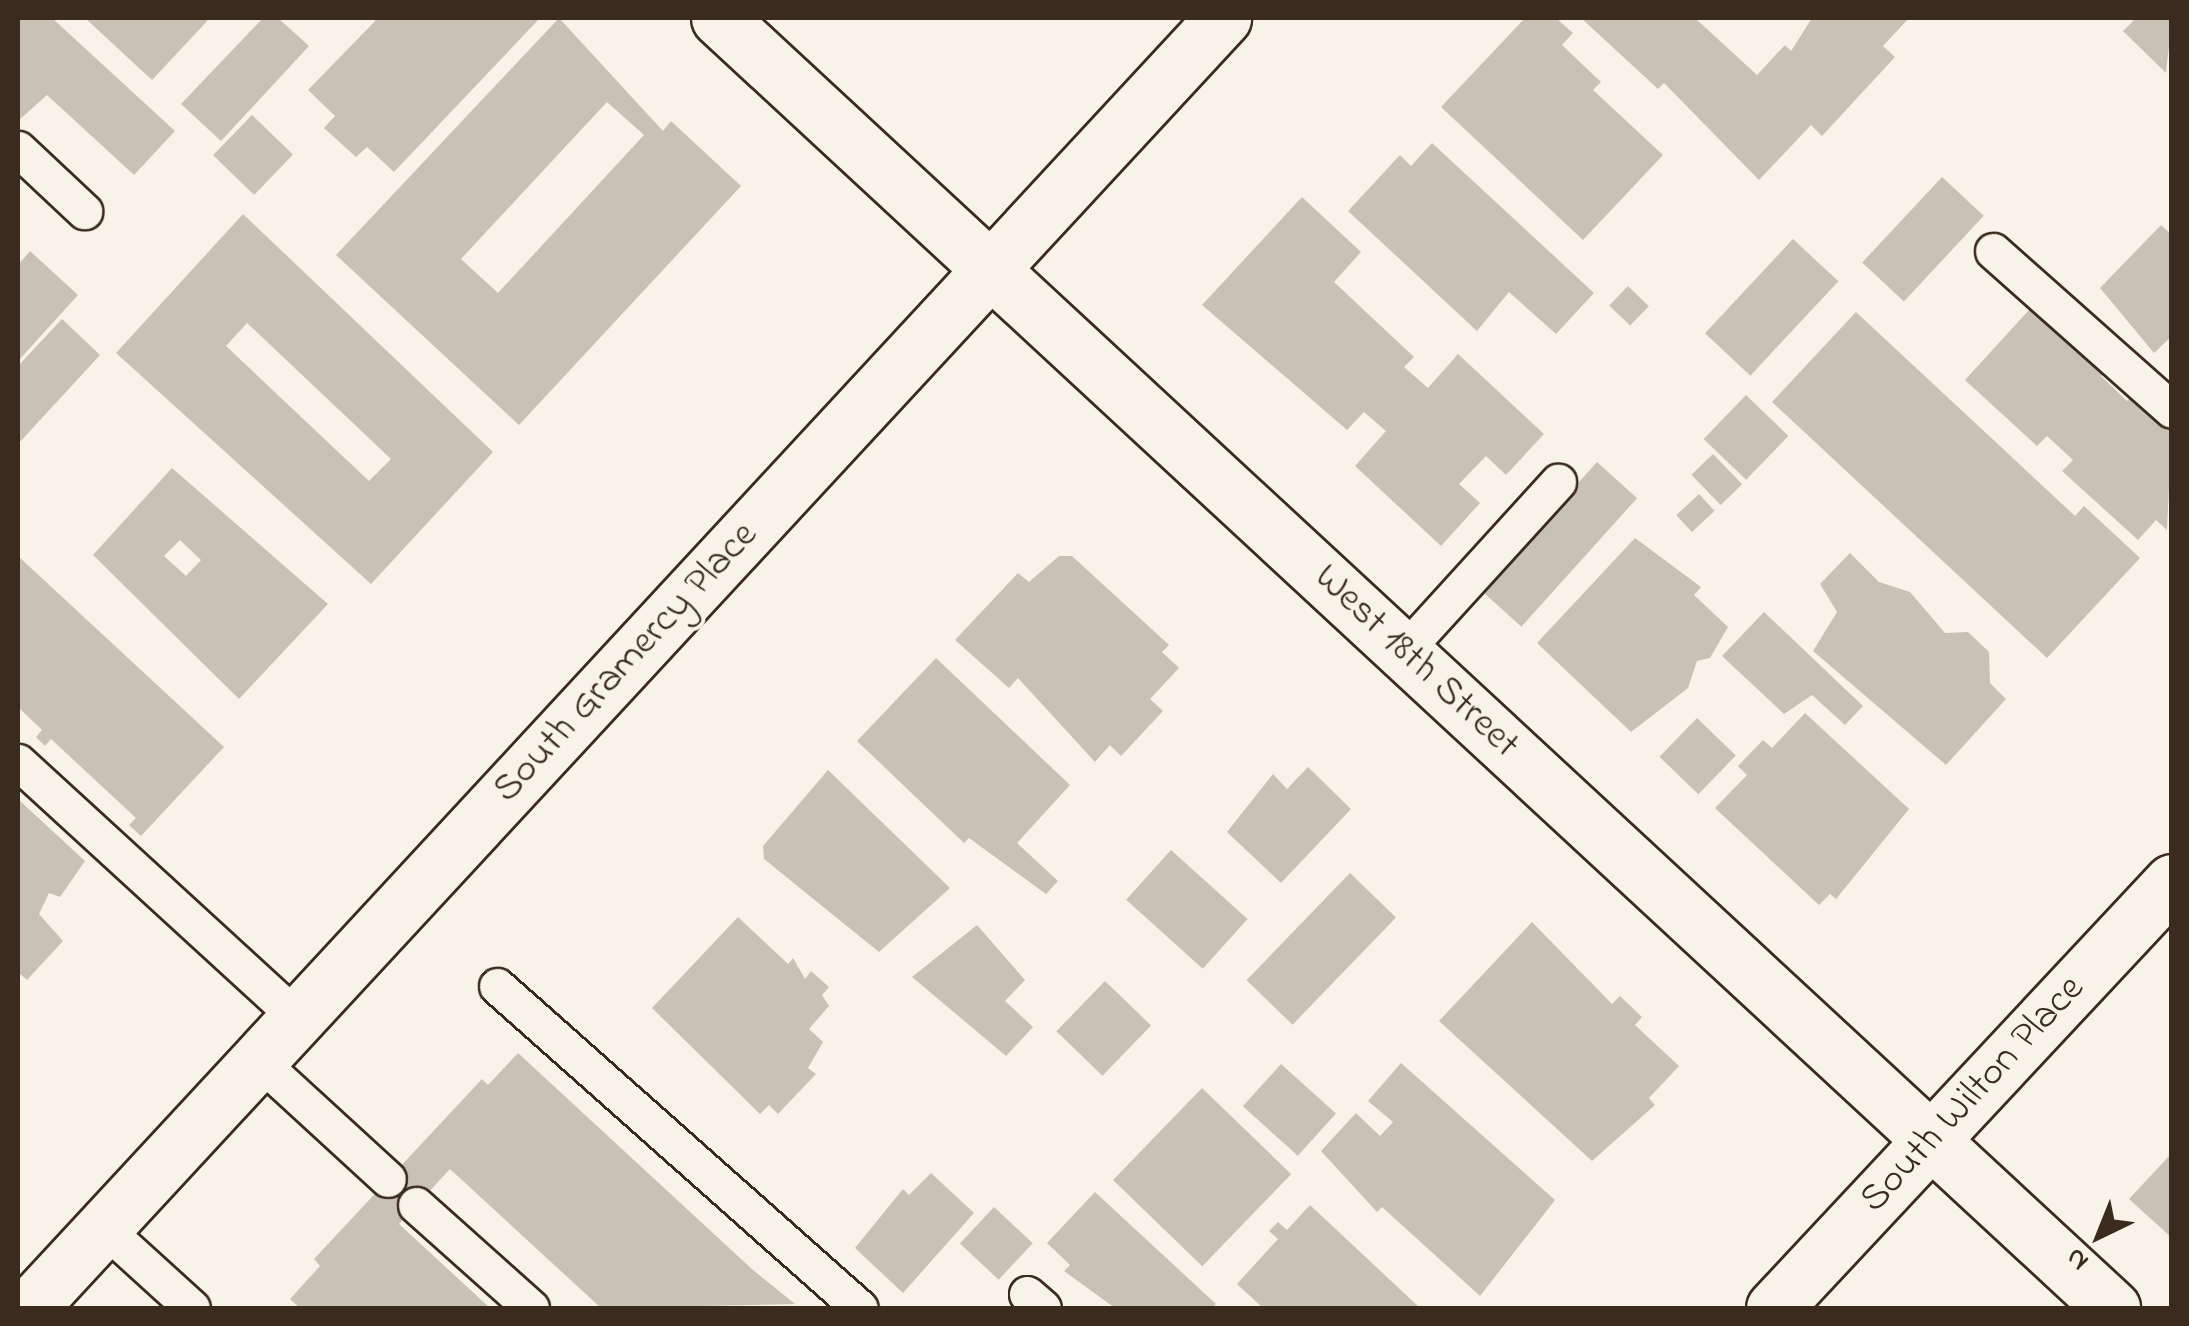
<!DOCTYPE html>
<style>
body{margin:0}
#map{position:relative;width:2189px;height:1326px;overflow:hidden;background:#f7f3e8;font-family:"Indie Flower",sans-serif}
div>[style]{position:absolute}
.building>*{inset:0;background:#c8c1b6;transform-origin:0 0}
.roads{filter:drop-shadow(2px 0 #3b2a1e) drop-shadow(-2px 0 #3b2a1e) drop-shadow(0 2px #3b2a1e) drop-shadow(0 -2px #3b2a1e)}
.service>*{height:35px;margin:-17.5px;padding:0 17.5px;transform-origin:17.5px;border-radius:17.5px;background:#f7f3e8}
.minor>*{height:55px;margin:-27.5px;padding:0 27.5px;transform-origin:27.5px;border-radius:27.5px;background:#f7f3e8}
.tertiary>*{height:55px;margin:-27.5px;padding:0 27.5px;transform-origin:27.5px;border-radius:27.5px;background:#f7f3e8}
span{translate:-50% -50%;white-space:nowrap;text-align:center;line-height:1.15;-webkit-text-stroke:8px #f7f3e8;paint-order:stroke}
.street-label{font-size:40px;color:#3b2a1e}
.frame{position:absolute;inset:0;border:20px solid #3b2a1e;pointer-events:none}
.north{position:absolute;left:2049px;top:1186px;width:100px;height:100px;-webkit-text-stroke:8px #f7f3e8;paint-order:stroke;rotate:223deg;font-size:28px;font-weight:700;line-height:40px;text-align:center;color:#3b2a1e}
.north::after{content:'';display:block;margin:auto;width:35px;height:45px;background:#3b2a1e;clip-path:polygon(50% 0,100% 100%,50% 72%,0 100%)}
</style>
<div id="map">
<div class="building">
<div style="clip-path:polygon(18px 18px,52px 18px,175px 131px,134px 175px,47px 95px,18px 121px)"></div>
<div style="clip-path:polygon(85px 18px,210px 18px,152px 80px)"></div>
<div style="clip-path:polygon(263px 18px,278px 18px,309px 46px,221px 141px,181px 104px)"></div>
<div style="clip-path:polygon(378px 18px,540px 18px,394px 172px,367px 147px,356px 157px,324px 128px,335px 116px,308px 90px)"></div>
<div style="clip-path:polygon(evenodd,559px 18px,663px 131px,671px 121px,741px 186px,519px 425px,336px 255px,559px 18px,607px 102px,644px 135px,498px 293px,461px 259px,607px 102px)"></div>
<div style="clip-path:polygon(1525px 18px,1556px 18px,1573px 33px,1562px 45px,1601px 82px,1593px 90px,1663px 155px,1583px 240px,1441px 107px)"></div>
<div style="clip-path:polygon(1581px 18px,1695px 18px,1757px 75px,1785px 45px,1791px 51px,1812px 18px,1909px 18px,1883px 46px,1895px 57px,1822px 136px,1811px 125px,1759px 180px,1664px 83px,1658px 89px)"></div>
<div style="clip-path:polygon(2136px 18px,2172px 18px,2166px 73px,2123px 31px)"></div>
<div style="left:252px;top:115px;width:57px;height:56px;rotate:44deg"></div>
<div style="clip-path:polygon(1432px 143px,1594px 293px,1556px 334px,1509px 292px,1477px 331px,1348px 211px,1400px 155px,1411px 166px)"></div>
<div style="left:1942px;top:177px;width:57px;height:117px;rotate:43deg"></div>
<div style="clip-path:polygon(1302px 197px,1361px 252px,1334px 282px,1414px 357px,1404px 367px,1428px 388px,1458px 354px,1544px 434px,1506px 475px,1486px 456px,1459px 484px,1480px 503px,1441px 546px,1355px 466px,1386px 431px,1364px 412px,1347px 430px,1202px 305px)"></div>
<div style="clip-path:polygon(evenodd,243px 214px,493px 452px,371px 584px,116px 353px,243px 214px,247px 323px,391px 459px,369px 481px,226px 346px,247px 323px)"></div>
<div style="clip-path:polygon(2161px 225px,2172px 235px,2172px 336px,2154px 353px,2100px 288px)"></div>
<div style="left:1793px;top:239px;width:62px;height:129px;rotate:43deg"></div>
<div style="clip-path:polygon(30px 251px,78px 295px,18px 361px,18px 265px)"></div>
<div style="left:1628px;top:286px;width:29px;height:27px;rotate:44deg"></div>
<div style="clip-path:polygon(2039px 299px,2111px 365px,2101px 376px,2127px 401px,2137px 390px,2172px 421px,2167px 530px,2156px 520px,2138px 540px,2062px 471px,2073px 460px,2047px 436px,2037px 446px,1965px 380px)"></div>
<div style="clip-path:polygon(1856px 312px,2075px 516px,2084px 506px,2140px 558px,2047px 658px,1772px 402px)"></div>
<div style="clip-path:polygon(62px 319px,100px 355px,18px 444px,18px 366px)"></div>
<div style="left:1746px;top:395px;width:59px;height:61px;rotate:44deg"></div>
<div style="left:1713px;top:454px;width:42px;height:30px;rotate:46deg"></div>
<div style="left:1597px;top:462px;width:54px;height:173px;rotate:42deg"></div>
<div style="clip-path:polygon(evenodd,172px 468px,328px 604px,239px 699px,93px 555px,172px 468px,180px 540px,201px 560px,186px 576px,164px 556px,180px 540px)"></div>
<div style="left:1699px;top:494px;width:23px;height:31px;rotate:47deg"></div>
<div style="clip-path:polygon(1635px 538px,1701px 587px,1694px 595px,1728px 627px,1710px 658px,1697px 661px,1688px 688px,1631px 732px,1537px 643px)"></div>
<div style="clip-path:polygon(1850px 553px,1879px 582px,1910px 592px,1945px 633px,1968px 632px,1989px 652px,1990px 683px,2006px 699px,1946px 765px,1813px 651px,1837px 612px,1820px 584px)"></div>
<div style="clip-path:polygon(18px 556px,224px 747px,141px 836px,129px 825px,136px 818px,51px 739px,45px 746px,36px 737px,42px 730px,18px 707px)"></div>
<div style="clip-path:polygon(1059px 556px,1072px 556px,1169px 645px,1162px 652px,1179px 668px,1150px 699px,1163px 711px,1121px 756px,1110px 745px,1095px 762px,1018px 678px,1009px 688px,955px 640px,1018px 573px,1029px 582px)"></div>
<div style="clip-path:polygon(1764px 612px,1863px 706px,1845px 725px,1812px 695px,1784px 714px,1722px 656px)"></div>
<div style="clip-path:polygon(936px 658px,1070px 785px,1017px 843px,1058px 881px,1046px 894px,969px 838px,964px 843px,857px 741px)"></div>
<div style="clip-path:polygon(1805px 713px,1909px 809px,1836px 899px,1830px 894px,1819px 905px,1715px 808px,1747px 775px,1738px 766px,1763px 740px,1772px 748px)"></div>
<div style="left:1697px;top:718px;width:54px;height:54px;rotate:44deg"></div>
<div style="clip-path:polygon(1308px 767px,1351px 809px,1281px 883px,1227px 832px,1273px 774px,1287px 789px)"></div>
<div style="clip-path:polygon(828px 770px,950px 888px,879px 952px,764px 859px,763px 846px)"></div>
<div style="clip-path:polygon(18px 799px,85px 861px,60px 897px,49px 893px,39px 914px,63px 941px,27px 980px,18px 972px)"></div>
<div style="left:1171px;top:850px;width:103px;height:67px;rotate:42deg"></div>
<div style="left:1350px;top:873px;width:64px;height:149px;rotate:44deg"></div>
<div style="clip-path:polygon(738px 917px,788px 964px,793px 958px,805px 979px,811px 971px,829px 987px,822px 995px,829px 1006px,809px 1029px,823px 1042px,808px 1068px,816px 1074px,778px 1114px,769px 1105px,760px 1114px,652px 1008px)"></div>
<div style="clip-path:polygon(1532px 922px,1612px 1004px,1620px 996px,1642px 1017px,1635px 1025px,1679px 1066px,1649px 1098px,1655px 1105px,1592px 1161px,1439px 1021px)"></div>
<div style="clip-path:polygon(977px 925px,1025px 980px,1005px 1001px,1033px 1027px,1006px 1056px,912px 977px)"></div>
<div style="left:1105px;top:981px;width:64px;height:70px;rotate:44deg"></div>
<div style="clip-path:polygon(518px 1053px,753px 1270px,795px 1304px,601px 1308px,450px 1169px,399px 1224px,490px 1308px,300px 1308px,290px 1299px,320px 1266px,314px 1259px,482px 1079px,488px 1085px)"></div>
<div style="clip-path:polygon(1401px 1063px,1555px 1200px,1480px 1296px,1382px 1207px,1377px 1212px,1321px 1151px,1356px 1113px,1380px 1136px,1393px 1122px,1368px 1101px)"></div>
<div style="left:1281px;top:1064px;width:74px;height:57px;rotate:42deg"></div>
<div style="left:1202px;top:1088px;width:124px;height:128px;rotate:44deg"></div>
<div style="clip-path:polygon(2172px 1153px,2172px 1238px,2129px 1199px)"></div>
<div style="clip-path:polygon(931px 1173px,974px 1213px,903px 1293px,855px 1248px,903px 1189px,909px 1195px)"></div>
<div style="clip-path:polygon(1095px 1192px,1216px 1304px,1212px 1308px,1115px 1308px,1064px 1271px,1070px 1265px,1047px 1243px)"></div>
<div style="clip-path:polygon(1310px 1205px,1420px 1308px,1263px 1308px,1237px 1284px,1278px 1239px,1269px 1231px,1278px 1222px,1287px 1230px)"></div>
<div style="left:994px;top:1207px;width:53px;height:50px;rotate:43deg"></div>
</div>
<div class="roads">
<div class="service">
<div style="left:18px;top:149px;width:91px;rotate:43.2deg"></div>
<div style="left:1993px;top:251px;width:239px;rotate:41.6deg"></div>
<div style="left:1404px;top:651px;width:229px;rotate:-47.7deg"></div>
<div style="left:18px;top:762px;width:379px;rotate:42.5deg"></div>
<div style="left:497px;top:986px;width:485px;rotate:41.6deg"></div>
<div style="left:258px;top:1060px;width:176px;rotate:42.5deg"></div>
<div style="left:416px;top:1205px;width:154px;rotate:41.8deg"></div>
<div style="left:103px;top:1227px;width:120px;rotate:42.3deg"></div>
<div style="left:1027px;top:1294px;width:21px;rotate:41deg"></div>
</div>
<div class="minor">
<div style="left:719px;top:18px;width:1899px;rotate:42.8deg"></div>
<div style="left:29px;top:1308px;width:1758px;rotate:-47.21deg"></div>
</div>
<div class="tertiary">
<div style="left:1774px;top:1308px;width:583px;rotate:-46.95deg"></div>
</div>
</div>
<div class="street-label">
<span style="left:1416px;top:662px;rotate:43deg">West 18th Street</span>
<span style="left:626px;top:663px;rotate:-47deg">South Gramercy Place</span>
<span style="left:1973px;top:1095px;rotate:-47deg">South Wilton Place</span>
</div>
<div class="frame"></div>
<div class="north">N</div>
</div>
